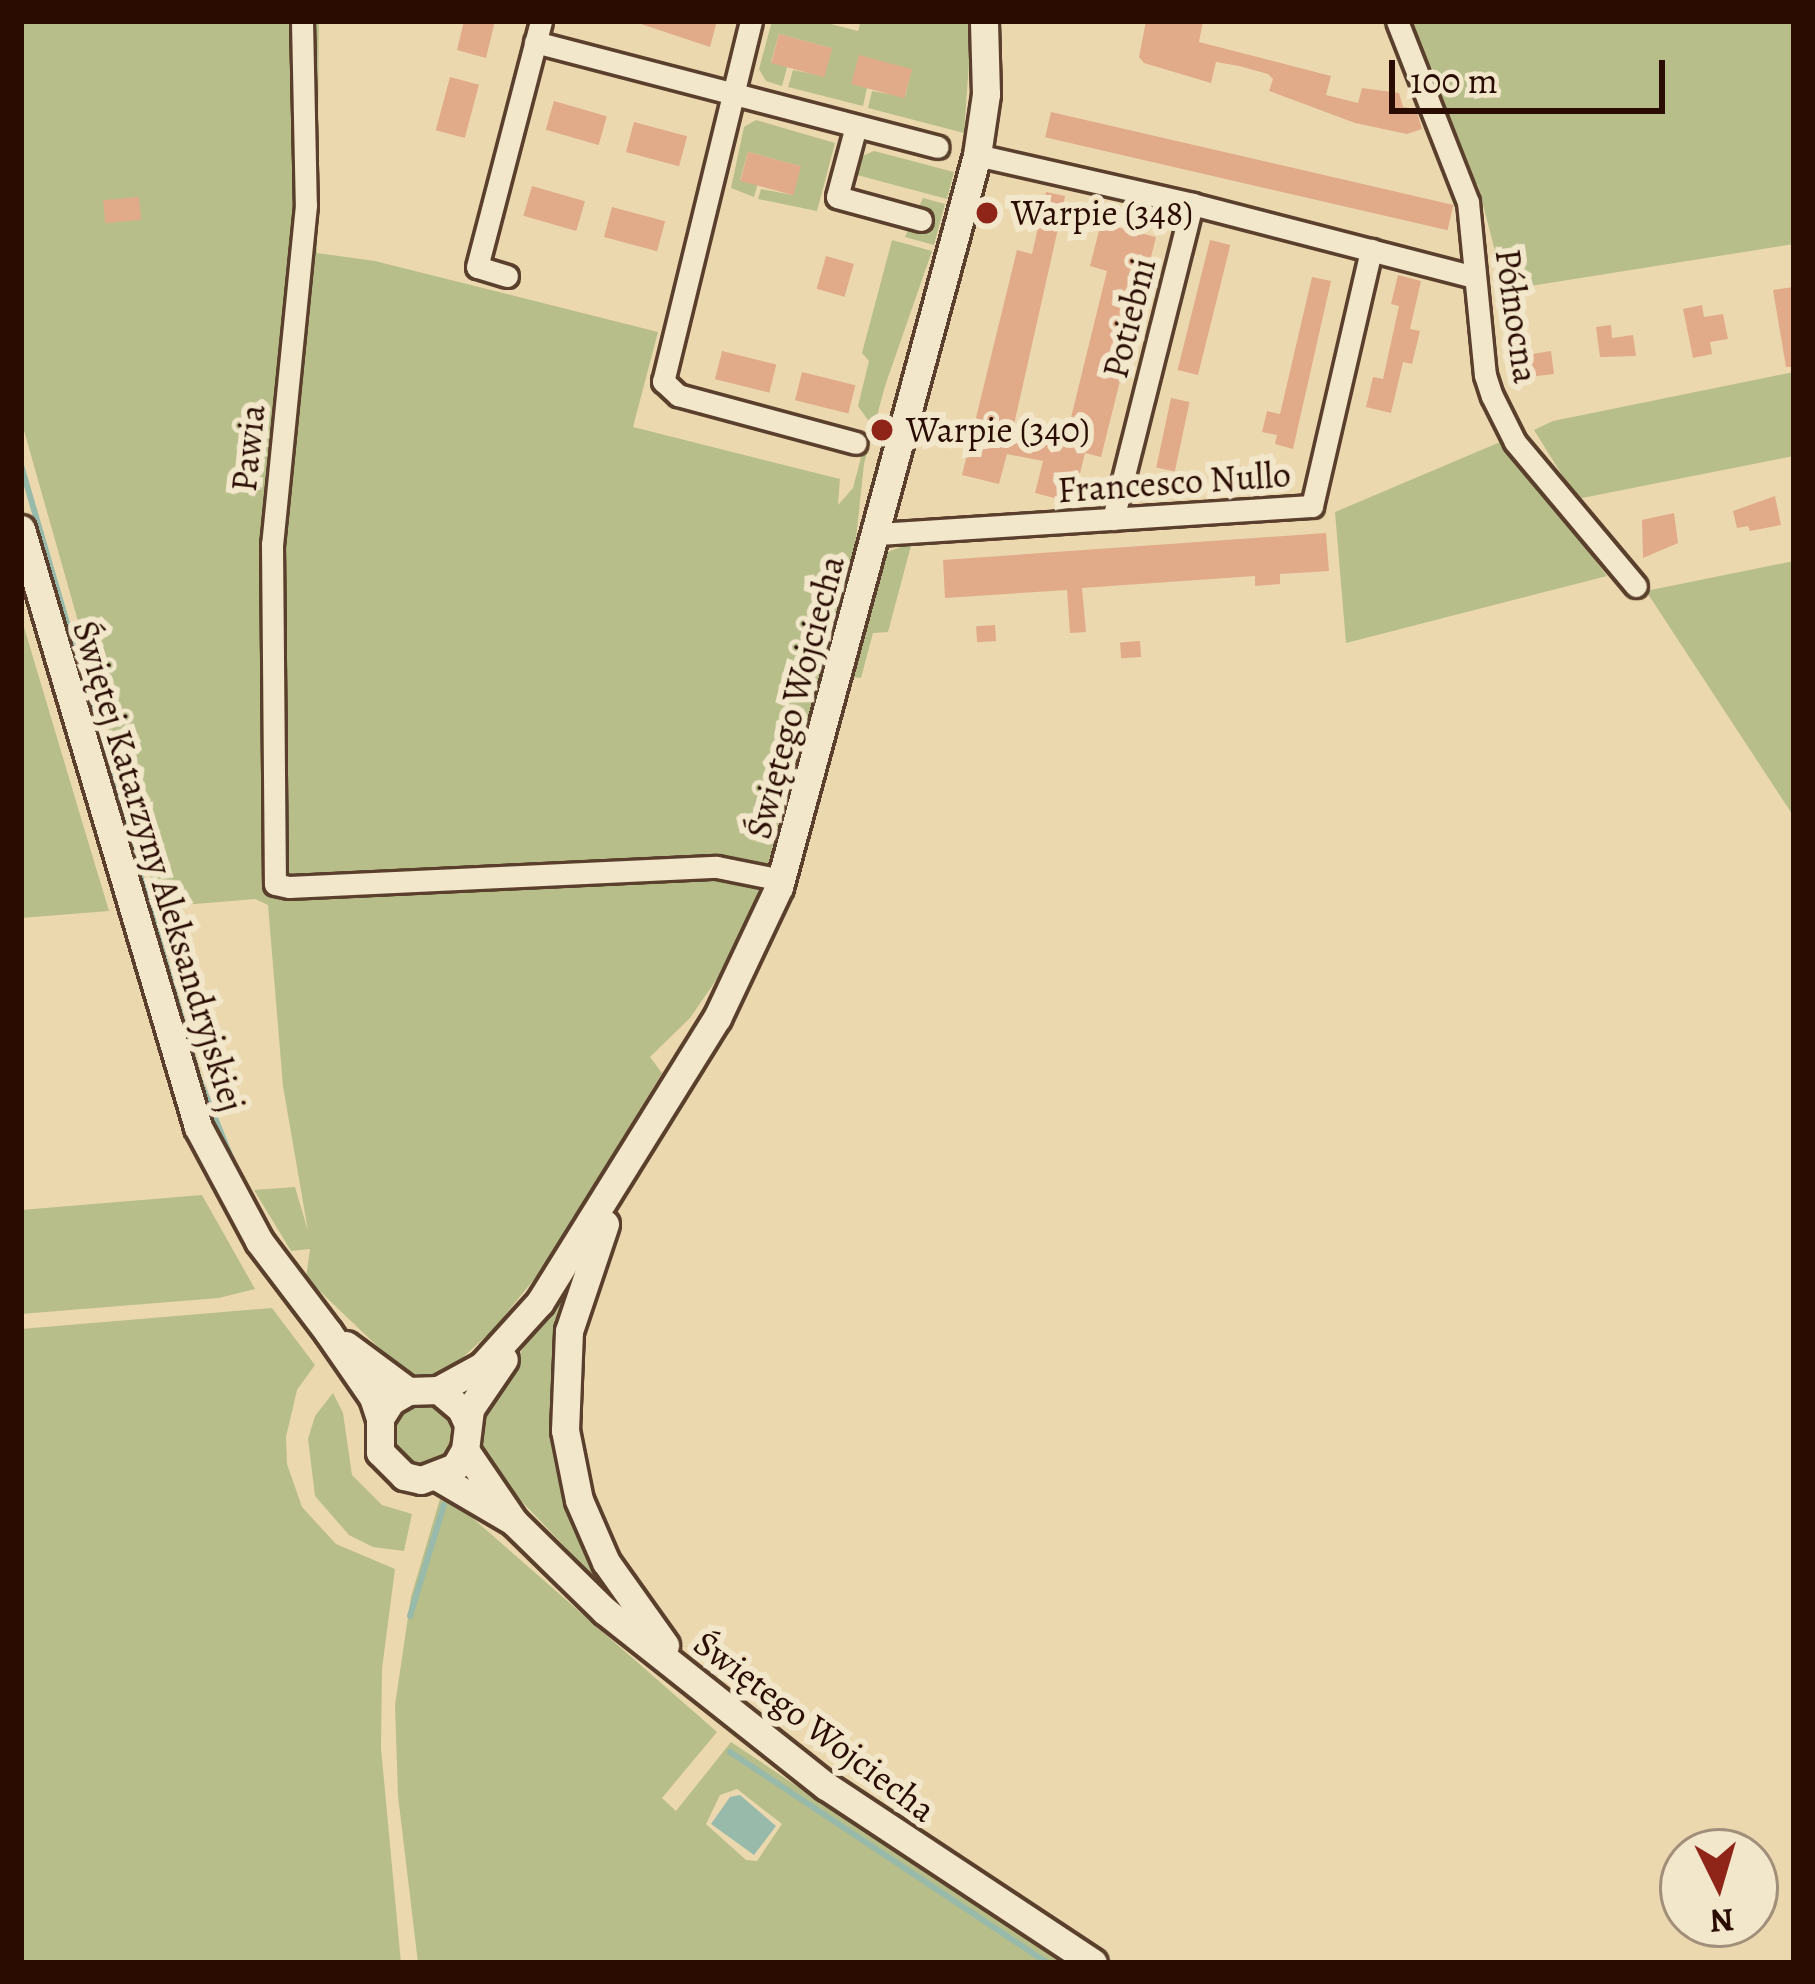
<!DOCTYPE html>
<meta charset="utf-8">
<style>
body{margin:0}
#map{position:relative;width:1815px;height:1984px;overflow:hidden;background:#ebd8af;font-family:Alegreya,serif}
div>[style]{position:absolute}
.green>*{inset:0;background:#b8be8a}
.water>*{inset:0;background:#98baaa}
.stream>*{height:6px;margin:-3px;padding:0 3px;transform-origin:3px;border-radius:3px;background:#98baaa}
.building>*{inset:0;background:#e1ab89;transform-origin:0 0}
.roads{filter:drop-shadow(3px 0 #5a402c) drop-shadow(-3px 0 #5a402c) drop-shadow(0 3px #5a402c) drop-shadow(0 -3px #5a402c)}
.street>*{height:21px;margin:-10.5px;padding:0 10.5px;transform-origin:10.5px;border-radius:10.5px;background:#f2e6cb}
.secondary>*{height:27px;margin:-13.5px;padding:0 13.5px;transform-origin:13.5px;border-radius:13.5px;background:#f2e6cb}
.dots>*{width:33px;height:33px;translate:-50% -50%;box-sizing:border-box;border:6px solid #f2e6cb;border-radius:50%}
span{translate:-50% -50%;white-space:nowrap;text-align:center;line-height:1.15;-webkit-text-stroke:12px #f2e6cb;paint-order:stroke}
.poi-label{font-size:36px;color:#2a0d00}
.left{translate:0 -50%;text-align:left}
.street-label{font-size:36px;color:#2a0d00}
.frame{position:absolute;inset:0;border:24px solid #2a0d00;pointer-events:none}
.north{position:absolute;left:1659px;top:1828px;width:120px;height:120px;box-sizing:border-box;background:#f2e6cb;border:3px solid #a28f7a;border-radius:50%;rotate:175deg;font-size:33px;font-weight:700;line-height:48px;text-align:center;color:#2a0d00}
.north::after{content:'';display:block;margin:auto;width:42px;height:54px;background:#8f2418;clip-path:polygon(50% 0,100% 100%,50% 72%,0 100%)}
.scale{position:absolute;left:1389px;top:60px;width:276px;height:54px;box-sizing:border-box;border:6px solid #2a0d00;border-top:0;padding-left:15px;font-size:36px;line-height:42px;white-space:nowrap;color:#2a0d00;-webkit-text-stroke:9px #f2e6cb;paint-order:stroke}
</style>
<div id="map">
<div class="green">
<div style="clip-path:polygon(21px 21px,319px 21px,317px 253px,375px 261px,658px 332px,633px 427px,840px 479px,838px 505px,853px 488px,870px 423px,858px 406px,869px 361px,862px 353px,892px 240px,932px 251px,885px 386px,864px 464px,855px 548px,775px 843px,750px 913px,721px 973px,690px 1018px,650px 1057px,662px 1073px,543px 1268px,494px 1329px,451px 1368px,436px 1374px,415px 1374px,397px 1365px,306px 1278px,310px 1249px,291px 1251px,254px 1190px,295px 1187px,308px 1231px,283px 1086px,268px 905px,255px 899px,159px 907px,21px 420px)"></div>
<div style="clip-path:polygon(772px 21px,819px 21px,858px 31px,861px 21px,972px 21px,964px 133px,868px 108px,872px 91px,905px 97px,911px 69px,851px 83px,867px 88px,863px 106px,788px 87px,793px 70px,824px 76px,831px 48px,779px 34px,771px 62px,788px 64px,782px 86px,766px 81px,759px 69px)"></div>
<div style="clip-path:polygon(1404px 21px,1794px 21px,1794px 244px,1505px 290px,1478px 185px,1469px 178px)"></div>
<div style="clip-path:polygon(756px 120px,835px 143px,817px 211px,758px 199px,761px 189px,793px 195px,800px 166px,748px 152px,740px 180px,758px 183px,754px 197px,731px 188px,744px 127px)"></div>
<div style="clip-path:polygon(874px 151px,954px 172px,947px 199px,857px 175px,862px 156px)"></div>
<div style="clip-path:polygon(923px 198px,945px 204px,934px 245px,905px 237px)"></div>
<div style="clip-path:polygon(1794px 372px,1794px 456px,1577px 499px,1534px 430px,1553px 421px)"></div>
<div style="clip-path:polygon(1505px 440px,1607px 576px,1346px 643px,1335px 512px)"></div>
<div style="clip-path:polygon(912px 542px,888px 632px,873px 633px,861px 678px,851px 677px,883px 554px)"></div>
<div style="clip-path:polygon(1794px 561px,1794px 817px,1646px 591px)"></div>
<div style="clip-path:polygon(21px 617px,87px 838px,109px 911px,21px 918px)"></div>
<div style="clip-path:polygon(202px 1195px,255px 1289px,219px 1298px,21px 1314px,21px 1210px)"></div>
<div style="clip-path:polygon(573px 1272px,558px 1334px,554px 1385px,628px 1613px,507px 1486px,481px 1450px,483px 1410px)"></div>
<div style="clip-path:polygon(272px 1308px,315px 1365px,297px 1390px,286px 1437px,287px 1464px,302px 1507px,336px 1544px,395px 1569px,382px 1669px,381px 1748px,401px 1963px,21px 1963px,21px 1329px)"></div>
<div style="clip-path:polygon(416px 1392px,462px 1419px,448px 1465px,399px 1467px,384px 1417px)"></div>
<div style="clip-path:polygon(333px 1393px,343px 1413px,352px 1475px,382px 1505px,412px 1514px,404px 1551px,373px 1547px,349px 1535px,315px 1496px,308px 1439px,315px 1416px)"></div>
<div style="clip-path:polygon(evenodd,440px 1499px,460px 1507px,717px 1732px,662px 1798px,676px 1811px,731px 1742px,1061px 1963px,418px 1963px,398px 1796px,395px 1705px,411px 1597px,440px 1499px,737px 1789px,782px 1824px,757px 1861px,746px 1860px,706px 1824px,720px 1795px,737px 1789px)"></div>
</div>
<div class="water">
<div style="clip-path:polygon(740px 1795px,776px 1826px,754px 1855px,711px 1824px,730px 1797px)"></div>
</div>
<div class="stream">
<div style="left:21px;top:465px;width:641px;rotate:73.8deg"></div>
<div style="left:200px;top:1081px;width:98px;rotate:67.9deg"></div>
<div style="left:260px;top:1216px;width:45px;rotate:56.7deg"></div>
<div style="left:410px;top:1616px;width:116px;rotate:-73deg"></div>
<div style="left:730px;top:1752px;width:382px;rotate:33.6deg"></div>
</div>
<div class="building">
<div style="clip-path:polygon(464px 21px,495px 21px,486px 58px,457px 50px)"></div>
<div style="clip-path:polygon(632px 21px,717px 21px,710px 47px)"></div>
<div style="clip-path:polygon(1146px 21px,1203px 21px,1199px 42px,1331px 76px,1326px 95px,1358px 103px,1362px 88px,1399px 93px,1403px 107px,1416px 109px,1422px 129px,1407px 134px,1355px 123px,1269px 91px,1273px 79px,1268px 74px,1239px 66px,1216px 62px,1211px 83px,1144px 63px,1139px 57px)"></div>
<div style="left:779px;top:34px;width:55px;height:30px;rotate:15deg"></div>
<div style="left:859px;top:55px;width:55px;height:30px;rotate:15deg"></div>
<div style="left:450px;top:77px;width:30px;height:55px;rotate:15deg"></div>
<div style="left:554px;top:101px;width:55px;height:30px;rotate:16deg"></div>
<div style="left:1051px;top:112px;width:413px;height:26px;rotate:13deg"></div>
<div style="left:634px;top:122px;width:55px;height:31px;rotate:15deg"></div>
<div style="left:748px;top:152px;width:55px;height:30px;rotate:15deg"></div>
<div style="left:532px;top:186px;width:55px;height:31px;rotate:16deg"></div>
<div style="clip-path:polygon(1046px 192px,1065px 196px,1063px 206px,1097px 215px,1094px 229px,1060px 220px,1013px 429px,1065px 442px,1107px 271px,1090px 266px,1101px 223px,1156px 237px,1101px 457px,1085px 453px,1073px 503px,1035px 493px,1043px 461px,1007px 454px,999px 484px,962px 475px,1017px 250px,1032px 254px)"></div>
<div style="left:139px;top:197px;width:23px;height:36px;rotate:85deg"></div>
<div style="left:612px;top:207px;width:55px;height:31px;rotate:15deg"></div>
<div style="left:1210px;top:240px;width:21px;height:134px;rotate:14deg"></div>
<div style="left:826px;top:256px;width:29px;height:34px;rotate:16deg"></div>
<div style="clip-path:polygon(1398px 275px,1421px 281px,1410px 329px,1420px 331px,1412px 364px,1403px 362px,1391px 413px,1366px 407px,1373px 377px,1383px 379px,1399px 306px,1391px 304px)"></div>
<div style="clip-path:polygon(1312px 277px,1331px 281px,1293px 449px,1275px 444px,1277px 435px,1262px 432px,1267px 411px,1280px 414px)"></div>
<div style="clip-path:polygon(1793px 287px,1794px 367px,1786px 367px,1773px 290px)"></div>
<div style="clip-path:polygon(1702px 305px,1704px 317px,1723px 314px,1728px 339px,1710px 342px,1712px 354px,1693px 358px,1683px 309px)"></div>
<div style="clip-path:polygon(1611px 325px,1612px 338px,1633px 335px,1636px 356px,1600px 357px,1596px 327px)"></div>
<div style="clip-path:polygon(1530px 342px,1532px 354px,1551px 351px,1554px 374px,1529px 377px,1528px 371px,1518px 372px,1514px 345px)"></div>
<div style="left:722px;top:351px;width:56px;height:29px;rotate:14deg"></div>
<div style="left:802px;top:372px;width:55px;height:29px;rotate:14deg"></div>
<div style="left:1171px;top:398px;width:19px;height:71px;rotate:12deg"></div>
<div style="left:1231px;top:463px;width:34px;height:23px;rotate:14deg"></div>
<div style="clip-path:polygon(1775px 496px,1781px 525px,1750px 531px,1748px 526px,1737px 528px,1733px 511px)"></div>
<div style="clip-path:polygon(1674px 513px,1678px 543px,1643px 558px,1642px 520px)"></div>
<div style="clip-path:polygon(1326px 533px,1329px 571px,1280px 574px,1280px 584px,1255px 586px,1255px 576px,1082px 588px,1086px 632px,1070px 633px,1067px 590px,945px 598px,943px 560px)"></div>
<div style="left:995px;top:625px;width:16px;height:19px;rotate:86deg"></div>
<div style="left:1140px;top:641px;width:16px;height:20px;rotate:86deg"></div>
</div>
<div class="roads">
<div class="street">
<div style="left:302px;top:21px;width:184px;rotate:88.8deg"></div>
<div style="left:306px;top:205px;width:341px;rotate:95.7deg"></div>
<div style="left:272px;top:544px;width:340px;rotate:89.5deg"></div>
<div style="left:275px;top:884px;width:14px;rotate:12deg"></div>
<div style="left:289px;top:887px;width:428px;rotate:-2.7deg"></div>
<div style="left:717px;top:867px;width:66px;rotate:11.3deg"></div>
<div style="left:751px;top:21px;width:371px;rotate:103.7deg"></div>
<div style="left:663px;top:381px;width:21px;rotate:43deg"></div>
<div style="left:678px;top:395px;width:184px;rotate:15.1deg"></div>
<div style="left:1397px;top:21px;width:194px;rotate:68.6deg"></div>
<div style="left:1468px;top:202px;width:174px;rotate:84.4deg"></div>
<div style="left:1485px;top:375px;width:22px;rotate:72deg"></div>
<div style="left:1492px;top:396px;width:51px;rotate:63.4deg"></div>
<div style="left:1515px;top:442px;width:188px;rotate:50deg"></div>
<div style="left:535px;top:42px;width:416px;rotate:14.6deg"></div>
<div style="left:856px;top:126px;width:73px;rotate:105deg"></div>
<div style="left:837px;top:197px;width:87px;rotate:15.3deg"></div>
<div style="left:977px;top:155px;width:221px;rotate:12.8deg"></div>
<div style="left:1192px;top:204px;width:291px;rotate:14.5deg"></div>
<div style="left:507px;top:276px;width:31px;rotate:-163deg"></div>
<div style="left:477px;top:267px;width:254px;rotate:-75.4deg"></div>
<div style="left:1113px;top:519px;width:325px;rotate:-75.9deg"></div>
<div style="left:877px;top:534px;width:436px;rotate:-3.7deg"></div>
<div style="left:1312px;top:506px;width:263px;rotate:-77deg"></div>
</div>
<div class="secondary">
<div style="left:21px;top:529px;width:624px;rotate:73.51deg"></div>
<div style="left:198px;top:1127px;width:129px;rotate:61.8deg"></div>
<div style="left:259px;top:1241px;width:114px;rotate:52.8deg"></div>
<div style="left:328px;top:1332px;width:79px;rotate:55.3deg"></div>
<div style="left:373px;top:1397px;width:22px;rotate:72deg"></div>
<div style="left:605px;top:1224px;width:113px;rotate:108.6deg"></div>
<div style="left:569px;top:1331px;width:99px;rotate:92.3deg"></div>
<div style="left:565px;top:1430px;width:71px;rotate:78.7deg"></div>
<div style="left:579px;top:1500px;width:68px;rotate:66.5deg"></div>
<div style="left:606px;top:1562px;width:102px;rotate:54.6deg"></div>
<div style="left:346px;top:1345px;width:77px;rotate:36.6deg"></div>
<div style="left:438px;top:1390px;width:50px;rotate:-28.6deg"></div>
<div style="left:482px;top:1366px;width:86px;rotate:-47.8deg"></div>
<div style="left:540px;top:1302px;width:335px;rotate:-58.1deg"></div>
<div style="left:717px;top:1018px;width:145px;rotate:-64.7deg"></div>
<div style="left:779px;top:887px;width:758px;rotate:-74.86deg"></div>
<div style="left:977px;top:155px;width:62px;rotate:-81.6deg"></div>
<div style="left:986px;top:94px;width:73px;rotate:-91.6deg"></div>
<div style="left:467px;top:1422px;width:14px;rotate:-115deg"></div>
<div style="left:461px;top:1409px;width:30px;rotate:-140deg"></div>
<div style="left:438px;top:1390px;width:30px;rotate:178deg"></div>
<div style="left:408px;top:1391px;width:20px;rotate:150deg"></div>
<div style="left:391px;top:1401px;width:20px;rotate:123deg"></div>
<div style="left:380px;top:1418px;width:34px;rotate:90deg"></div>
<div style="left:380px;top:1452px;width:34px;rotate:45deg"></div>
<div style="left:404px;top:1476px;width:17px;rotate:13deg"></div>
<div style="left:421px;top:1480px;width:36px;rotate:-21deg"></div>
<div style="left:455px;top:1467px;width:20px;rotate:-60deg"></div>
<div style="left:465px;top:1450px;width:41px;rotate:-83deg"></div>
<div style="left:470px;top:1409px;width:60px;rotate:-55.8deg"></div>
<div style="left:465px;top:1450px;width:87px;rotate:55.8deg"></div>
<div style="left:514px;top:1522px;width:127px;rotate:44.4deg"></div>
<div style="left:605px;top:1611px;width:282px;rotate:38.4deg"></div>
<div style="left:826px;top:1786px;width:320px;rotate:33.5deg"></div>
<div style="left:438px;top:1477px;width:85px;rotate:30.5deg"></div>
</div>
</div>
<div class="dots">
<div style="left:987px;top:213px;background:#8f2418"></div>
<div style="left:882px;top:430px;background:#8f2418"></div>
</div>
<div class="poi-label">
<span class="left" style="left:1011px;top:213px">Warpie (348)</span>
<span class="left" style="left:906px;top:430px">Warpie (340)</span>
</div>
<div class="street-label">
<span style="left:1517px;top:316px;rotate:82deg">Północna</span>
<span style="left:1129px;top:318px;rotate:-76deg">Potiebni</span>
<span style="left:248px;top:448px;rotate:-84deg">Pawia</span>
<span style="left:1174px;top:482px;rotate:-4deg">Francesco Nullo</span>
<span style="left:795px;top:697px;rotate:-75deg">Świętego Wojciecha</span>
<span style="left:159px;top:866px;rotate:73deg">Świętej Katarzyny Aleksandryjskiej</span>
<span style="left:815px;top:1726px;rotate:37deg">Świętego Wojciecha</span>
</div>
<div class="frame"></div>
<div class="north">N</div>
<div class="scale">100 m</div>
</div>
